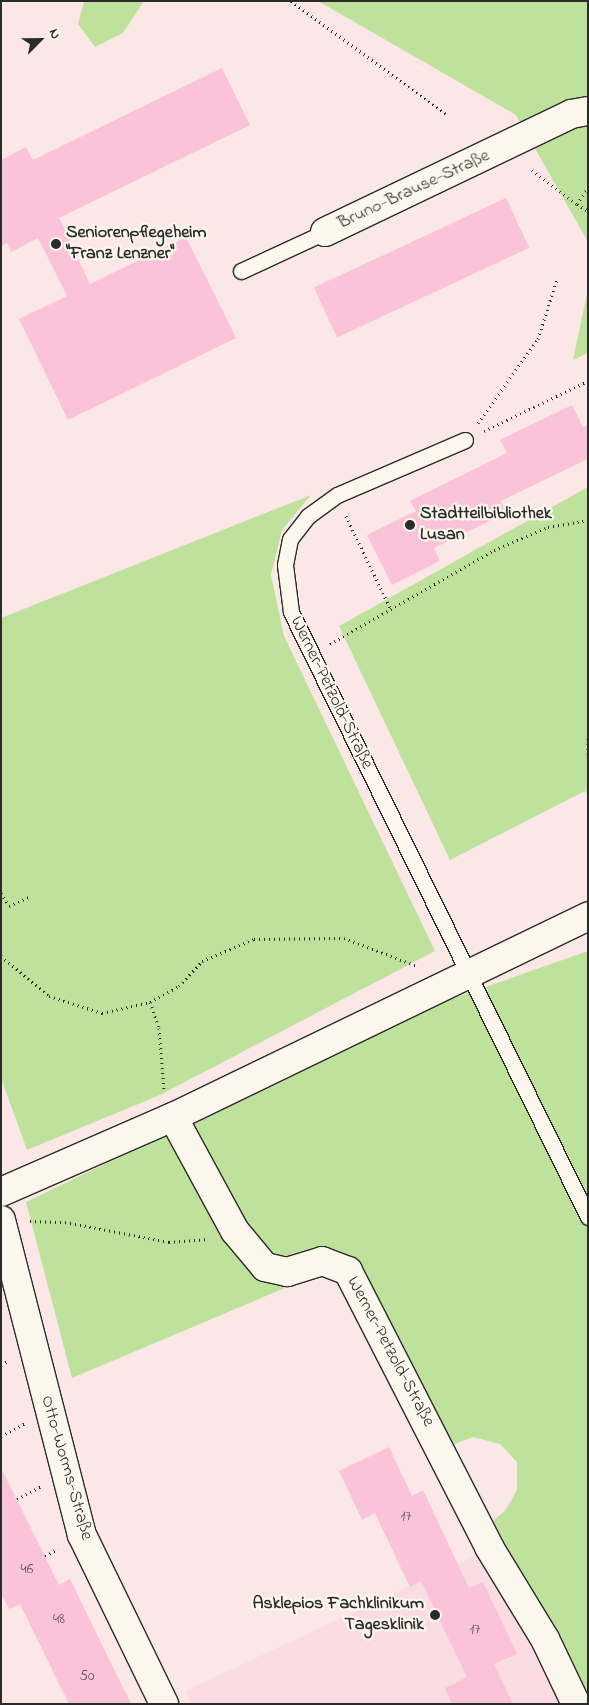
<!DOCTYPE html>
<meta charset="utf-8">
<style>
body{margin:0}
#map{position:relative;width:589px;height:1705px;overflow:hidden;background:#fbe7e6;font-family:"Indie Flower",sans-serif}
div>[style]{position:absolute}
.built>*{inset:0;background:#fbdce2}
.green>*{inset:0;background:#bee29c}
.building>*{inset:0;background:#fbc3d9;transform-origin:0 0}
.path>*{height:3px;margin-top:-1.5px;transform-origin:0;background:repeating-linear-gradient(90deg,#2b2b2b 0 1px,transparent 0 5px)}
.roads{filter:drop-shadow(1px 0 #2b2b2b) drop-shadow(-1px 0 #2b2b2b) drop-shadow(0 1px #2b2b2b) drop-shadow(0 -1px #2b2b2b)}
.lane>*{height:15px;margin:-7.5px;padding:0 7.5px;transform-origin:7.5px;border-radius:7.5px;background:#fbf7ec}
.street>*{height:28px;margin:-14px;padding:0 14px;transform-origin:14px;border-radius:14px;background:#fbf7ec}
.secondary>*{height:28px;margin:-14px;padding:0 14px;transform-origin:14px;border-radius:14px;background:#fbf7ec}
.dots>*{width:14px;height:14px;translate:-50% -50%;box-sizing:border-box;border:2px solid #fbf7ec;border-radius:50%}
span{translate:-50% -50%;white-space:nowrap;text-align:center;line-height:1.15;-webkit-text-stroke:4.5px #fbf7ec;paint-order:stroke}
.number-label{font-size:15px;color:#5f5156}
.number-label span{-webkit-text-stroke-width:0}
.street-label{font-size:18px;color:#2b2b2b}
.poi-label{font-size:18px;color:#2b2b2b;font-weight:700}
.left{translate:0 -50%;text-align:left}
.right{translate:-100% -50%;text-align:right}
.frame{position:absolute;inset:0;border:2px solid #2b2b2b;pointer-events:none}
.north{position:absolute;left:15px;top:15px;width:50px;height:50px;-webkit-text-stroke:4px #fbf7ec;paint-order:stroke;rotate:67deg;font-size:14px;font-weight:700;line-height:20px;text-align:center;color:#2b2b2b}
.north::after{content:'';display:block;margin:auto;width:18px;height:22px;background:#2b2b2b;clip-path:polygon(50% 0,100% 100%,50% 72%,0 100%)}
</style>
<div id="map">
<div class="built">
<div style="clip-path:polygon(481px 1553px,568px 1704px,192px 1704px,185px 1691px)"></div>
</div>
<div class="green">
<div style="clip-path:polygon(84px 1px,144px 1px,123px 33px,95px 47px,78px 24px)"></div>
<div style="clip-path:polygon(318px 1px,588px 1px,588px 242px,516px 115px)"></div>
<div style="clip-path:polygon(588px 289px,588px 353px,573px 360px)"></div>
<div style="clip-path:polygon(588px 487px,588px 796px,585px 791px,450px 860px,339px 626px)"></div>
<div style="clip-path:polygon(311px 495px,282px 530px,271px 575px,284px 636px,435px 951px,160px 1095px,27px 1150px,1px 1078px,1px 618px)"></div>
<div style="clip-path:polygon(588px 951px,588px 1704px,490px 1523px,505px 1511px,517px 1490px,517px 1462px,500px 1444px,473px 1437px,452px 1445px,351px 1288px,318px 1274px,72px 1378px,26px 1202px,440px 1003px)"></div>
</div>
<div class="building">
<div style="clip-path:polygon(222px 68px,250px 125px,59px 218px,90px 284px,186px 237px,236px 338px,68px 420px,19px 319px,67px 296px,38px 238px,11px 252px,7px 243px,1px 246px,1px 160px,26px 147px,33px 160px)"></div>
<div style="left:506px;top:198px;width:55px;height:212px;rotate:65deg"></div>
<div style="clip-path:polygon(572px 405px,583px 427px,588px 425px,588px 459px,501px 501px,506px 513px,434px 548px,440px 561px,392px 585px,367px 535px,416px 511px,410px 501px,507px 453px,500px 440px)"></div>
<div style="clip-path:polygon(389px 1447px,412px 1496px,423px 1490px,469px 1588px,483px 1582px,517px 1654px,494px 1664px,513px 1704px,452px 1704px,445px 1688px,467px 1677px,421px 1581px,410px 1587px,375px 1513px,362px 1520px,339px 1471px)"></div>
<div style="clip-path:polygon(1px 1468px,59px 1585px,70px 1579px,131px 1704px,69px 1704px,20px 1604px,9px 1609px,1px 1593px)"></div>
</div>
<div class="path">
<div style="left:291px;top:1px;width:192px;rotate:36.1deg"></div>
<div style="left:532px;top:170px;width:56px;rotate:37.1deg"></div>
<div style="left:577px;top:204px;width:20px;rotate:-57deg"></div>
<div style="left:577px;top:204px;width:13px;rotate:32deg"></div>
<div style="left:478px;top:423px;width:103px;rotate:-54.5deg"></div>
<div style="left:538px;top:339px;width:63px;rotate:-72.4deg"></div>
<div style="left:484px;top:431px;width:115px;rotate:-25.7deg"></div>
<div style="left:346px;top:516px;width:104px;rotate:64.4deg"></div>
<div style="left:330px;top:644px;width:189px;rotate:-29.8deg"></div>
<div style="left:494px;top:550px;width:59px;rotate:-23.1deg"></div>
<div style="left:548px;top:527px;width:41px;rotate:-9.9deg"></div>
<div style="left:588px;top:738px;width:17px;rotate:90deg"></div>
<div style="left:1px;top:893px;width:15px;rotate:58deg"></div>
<div style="left:9px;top:906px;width:24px;rotate:-24deg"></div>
<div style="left:1px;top:956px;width:62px;rotate:39.8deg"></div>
<div style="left:49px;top:996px;width:56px;rotate:17.8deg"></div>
<div style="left:102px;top:1013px;width:49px;rotate:-12.9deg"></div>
<div style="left:150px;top:1002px;width:33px;rotate:-29deg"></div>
<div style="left:179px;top:986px;width:34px;rotate:-47deg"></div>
<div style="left:202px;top:961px;width:56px;rotate:-22.9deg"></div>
<div style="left:254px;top:939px;width:90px;rotate:-0.6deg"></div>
<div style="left:344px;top:938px;width:78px;rotate:21deg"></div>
<div style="left:150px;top:1002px;width:28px;rotate:71deg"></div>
<div style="left:159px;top:1028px;width:62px;rotate:85.4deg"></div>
<div style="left:30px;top:1221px;width:35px;rotate:2deg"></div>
<div style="left:65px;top:1222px;width:106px;rotate:10.9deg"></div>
<div style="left:169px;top:1242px;width:40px;rotate:-4.3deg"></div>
<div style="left:1px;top:1365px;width:8px;rotate:-30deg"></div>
<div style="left:1px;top:1436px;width:27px;rotate:-28deg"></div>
<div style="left:17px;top:1499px;width:27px;rotate:-28deg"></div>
<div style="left:45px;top:1556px;width:15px;rotate:-28deg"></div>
</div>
<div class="roads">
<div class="lane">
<div style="left:241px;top:271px;width:93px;rotate:-24.9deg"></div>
<div style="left:465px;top:440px;width:139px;rotate:156.7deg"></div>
<div style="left:337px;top:495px;width:36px;rotate:144deg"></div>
<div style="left:308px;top:516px;width:29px;rotate:128deg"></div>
<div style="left:290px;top:539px;width:26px;rotate:101deg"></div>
<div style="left:285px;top:565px;width:47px;rotate:82.7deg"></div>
<div style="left:291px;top:612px;width:674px;rotate:63.85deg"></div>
</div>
<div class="street">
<div style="left:325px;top:232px;width:273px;rotate:-25.6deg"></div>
<div style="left:571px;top:114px;width:17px;rotate:-10deg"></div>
<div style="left:173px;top:1117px;width:130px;rotate:61.5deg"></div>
<div style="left:235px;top:1231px;width:47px;rotate:50.2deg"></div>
<div style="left:265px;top:1267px;width:23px;rotate:13deg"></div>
<div style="left:287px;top:1272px;width:37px;rotate:-17deg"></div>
<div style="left:322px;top:1261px;width:28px;rotate:21deg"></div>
<div style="left:348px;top:1271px;width:310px;rotate:62.9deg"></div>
<div style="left:489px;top:1547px;width:108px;rotate:58.7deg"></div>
<div style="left:545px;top:1639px;width:72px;rotate:64.5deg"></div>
<div style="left:1px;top:1220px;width:325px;rotate:75.6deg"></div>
<div style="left:82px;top:1535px;width:188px;rotate:64.1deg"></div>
</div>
<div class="secondary">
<div style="left:1px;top:1192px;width:188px;rotate:-23.6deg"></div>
<div style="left:173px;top:1117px;width:461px;rotate:-25.8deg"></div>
</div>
</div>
<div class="dots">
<div style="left:56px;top:244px;background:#2b2b2b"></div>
<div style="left:410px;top:525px;background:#2b2b2b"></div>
<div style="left:435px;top:1615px;background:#2b2b2b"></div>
</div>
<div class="number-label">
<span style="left:406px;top:1517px">17</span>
<span style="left:27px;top:1570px">46</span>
<span style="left:59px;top:1620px">48</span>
<span style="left:475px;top:1630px">17</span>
<span style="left:87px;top:1677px">50</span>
</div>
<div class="street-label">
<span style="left:414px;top:190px;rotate:-25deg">Bruno-Brause-Straße</span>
<span style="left:331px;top:693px;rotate:64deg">Werner-Petzold-Straße</span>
<span style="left:390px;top:1352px;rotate:62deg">Werner-Petzold-Straße</span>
<span style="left:66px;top:1468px;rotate:74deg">Otto-Worms-Straße</span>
</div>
<div class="poi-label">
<span class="left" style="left:66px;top:244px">Seniorenpflegeheim<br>"Franz Lenzner"</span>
<span class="left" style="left:420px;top:525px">Stadtteilbibliothek<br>Lusan</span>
<span class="right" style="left:424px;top:1615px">Asklepios Fachklinikum<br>Tagesklinik</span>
</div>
<div class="frame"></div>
<div class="north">N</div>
</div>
